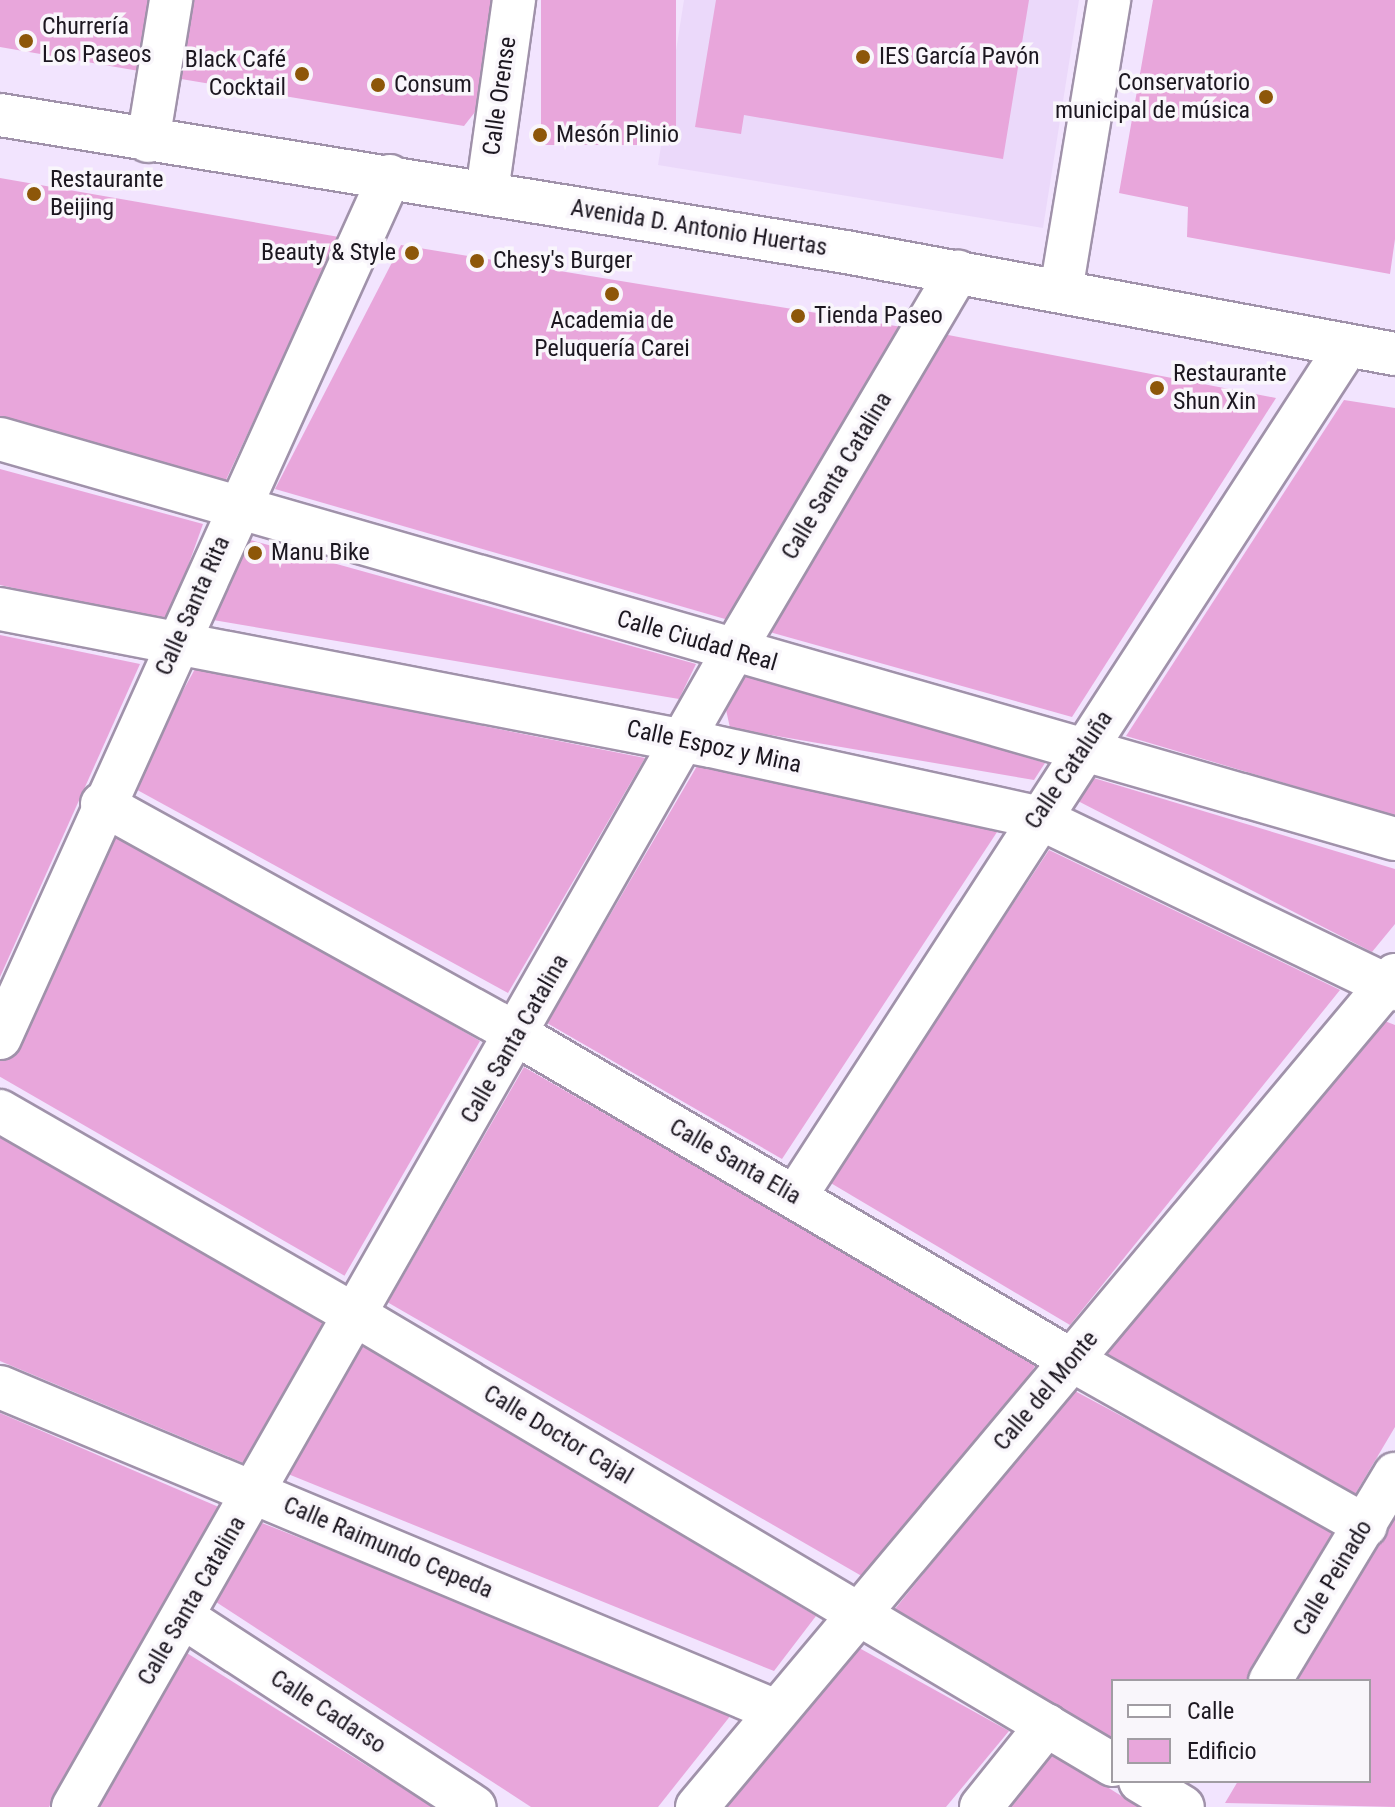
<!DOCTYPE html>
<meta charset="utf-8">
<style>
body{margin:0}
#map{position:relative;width:1395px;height:1807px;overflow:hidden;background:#f2e4fe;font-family:"Roboto Condensed",sans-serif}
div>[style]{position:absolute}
.built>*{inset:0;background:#ebd9fa}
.building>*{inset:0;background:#e8a6db;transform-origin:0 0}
.roads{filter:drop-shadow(2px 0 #a092aa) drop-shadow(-2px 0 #a092aa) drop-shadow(0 2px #a092aa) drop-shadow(0 -2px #a092aa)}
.street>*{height:42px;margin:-21px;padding:0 21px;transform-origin:21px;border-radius:21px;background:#fff}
.dots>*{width:22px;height:22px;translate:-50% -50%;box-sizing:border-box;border:4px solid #f9f6fb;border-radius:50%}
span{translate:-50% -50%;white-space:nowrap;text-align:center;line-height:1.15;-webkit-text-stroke:7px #f9f6fb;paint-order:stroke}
.poi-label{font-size:24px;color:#1c1720}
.left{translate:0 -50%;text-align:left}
.right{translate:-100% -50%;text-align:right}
.street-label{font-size:24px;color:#1c1720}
.legend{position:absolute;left:1111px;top:1679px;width:260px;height:104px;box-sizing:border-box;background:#f9f6fb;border:2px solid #a19da3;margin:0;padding:10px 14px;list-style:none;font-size:24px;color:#1c1720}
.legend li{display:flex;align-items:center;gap:16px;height:40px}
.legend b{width:40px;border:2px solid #a19da3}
</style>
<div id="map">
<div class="built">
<div style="clip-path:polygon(684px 0,1079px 0,1043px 228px,658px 165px)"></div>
</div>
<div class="building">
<div style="clip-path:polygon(0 0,150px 0,139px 71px,0 47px)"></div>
<div style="clip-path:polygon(189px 0,492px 0,475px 112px,464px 126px,175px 78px)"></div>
<div style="left:541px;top:0;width:135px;height:145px"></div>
<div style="clip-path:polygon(716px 0,1029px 0,1003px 159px,744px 115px,741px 134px,695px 127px)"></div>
<div style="clip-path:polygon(1153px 0,1395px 0,1395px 239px,1390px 274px,1187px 237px,1188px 207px,1119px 193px)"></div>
<div style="clip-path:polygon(0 178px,339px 237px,225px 482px,0 417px)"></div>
<div style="clip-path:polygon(401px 245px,908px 328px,732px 621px,275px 489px)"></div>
<div style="clip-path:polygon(943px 334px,1276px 398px,1072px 717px,766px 631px)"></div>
<div style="clip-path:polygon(1344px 400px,1395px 408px,1395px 816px,1126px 736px)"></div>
<div style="clip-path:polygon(0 469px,203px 524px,168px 622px,0 585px)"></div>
<div style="clip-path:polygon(247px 539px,696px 664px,679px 699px,213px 620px)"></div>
<div style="clip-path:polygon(0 635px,140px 664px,0 977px)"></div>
<div style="clip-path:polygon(195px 669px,645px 758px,508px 993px,130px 786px)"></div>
<div style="clip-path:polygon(740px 670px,1045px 763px,1034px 780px,730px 728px,725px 705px)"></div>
<div style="clip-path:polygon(697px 766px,1001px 826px,782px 1159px,547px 1023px)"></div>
<div style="clip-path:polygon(1087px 776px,1395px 869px,1395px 924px,1372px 952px,1074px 799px)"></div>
<div style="left:118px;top:832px;width:418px;height:271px;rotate:30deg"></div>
<div style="clip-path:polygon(1049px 850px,1340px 990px,1070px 1325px,829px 1182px)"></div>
<div style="clip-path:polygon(1382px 1020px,1395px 1025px,1395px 1427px,1354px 1496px,1099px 1358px)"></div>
<div style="left:524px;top:1067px;width:592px;height:272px;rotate:30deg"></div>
<div style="clip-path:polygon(0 1136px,328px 1324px,246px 1464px,0 1361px)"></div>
<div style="clip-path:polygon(362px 1345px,816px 1616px,774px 1671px,288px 1474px)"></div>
<div style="clip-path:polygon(1073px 1390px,1338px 1532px,1249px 1681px,1113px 1681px,1113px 1746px,890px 1615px)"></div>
<div style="clip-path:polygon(0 1413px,221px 1508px,49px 1807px,0 1807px)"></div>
<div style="clip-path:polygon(1395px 1514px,1395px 1807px,1225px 1803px,1238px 1781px,1369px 1781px,1369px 1681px,1297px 1681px)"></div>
<div style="clip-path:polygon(262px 1523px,735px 1710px,658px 1807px,531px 1807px,213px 1600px)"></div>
<div style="clip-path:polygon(852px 1644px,1009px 1731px,946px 1807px,718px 1807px)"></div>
<div style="clip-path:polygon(182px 1650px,433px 1807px,96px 1807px)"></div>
<div style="clip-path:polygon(1053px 1753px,1139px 1807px,1008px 1807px)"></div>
</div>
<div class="roads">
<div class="street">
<div style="left:0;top:115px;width:857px;rotate:9.2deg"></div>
<div style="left:846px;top:252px;width:558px;rotate:10.53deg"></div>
<div style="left:148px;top:141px;width:143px;rotate:-80.7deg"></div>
<div style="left:487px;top:192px;width:194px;rotate:-82deg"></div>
<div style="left:1061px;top:291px;width:295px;rotate:-80.6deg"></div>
<div style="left:0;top:439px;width:1451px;rotate:16deg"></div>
<div style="left:0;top:609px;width:724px;rotate:10.91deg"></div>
<div style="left:711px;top:746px;width:334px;rotate:12.3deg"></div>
<div style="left:1037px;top:817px;width:397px;rotate:25.7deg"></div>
<div style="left:102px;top:804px;width:454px;rotate:29deg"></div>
<div style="left:499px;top:1024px;width:666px;rotate:30.42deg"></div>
<div style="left:1073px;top:1361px;width:336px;rotate:29.4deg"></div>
<div style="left:0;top:1038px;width:946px;rotate:-65.66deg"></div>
<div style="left:0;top:1111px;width:412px;rotate:29.9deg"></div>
<div style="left:357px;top:1316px;width:879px;rotate:30.71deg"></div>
<div style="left:795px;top:1197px;width:1014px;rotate:-57.03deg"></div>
<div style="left:0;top:1387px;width:841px;rotate:22.66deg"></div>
<div style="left:183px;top:1617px;width:348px;rotate:33.1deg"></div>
<div style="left:1270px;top:1681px;width:242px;rotate:-58.9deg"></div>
<div style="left:1140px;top:1781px;width:50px;rotate:31.2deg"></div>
<div style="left:73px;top:1807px;width:1330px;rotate:-60.26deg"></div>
<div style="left:733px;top:652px;width:442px;rotate:-59.4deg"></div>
<div style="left:697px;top:1807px;width:1086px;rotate:-50.01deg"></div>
<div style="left:981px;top:1807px;width:105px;rotate:-51.2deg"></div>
</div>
</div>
<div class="dots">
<div style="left:26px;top:41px;background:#8d5709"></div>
<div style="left:863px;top:57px;background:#8d5709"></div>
<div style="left:302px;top:74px;background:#8d5709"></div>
<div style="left:378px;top:85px;background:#8d5709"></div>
<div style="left:1266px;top:97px;background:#8d5709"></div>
<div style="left:540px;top:135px;background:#8d5709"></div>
<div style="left:34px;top:194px;background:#8d5709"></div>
<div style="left:412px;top:253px;background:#8d5709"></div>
<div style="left:477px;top:261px;background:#8d5709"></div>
<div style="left:612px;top:294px;background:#8d5709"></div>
<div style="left:798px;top:316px;background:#8d5709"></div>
<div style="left:1157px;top:388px;background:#8d5709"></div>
<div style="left:255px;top:553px;background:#8d5709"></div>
</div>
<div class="poi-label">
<span class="left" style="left:42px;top:41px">Churrería<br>Los Paseos</span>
<span class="left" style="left:879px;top:57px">IES García Pavón</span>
<span class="right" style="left:286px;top:74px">Black Café<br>Cocktail</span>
<span class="right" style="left:1250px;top:97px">Conservatorio<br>municipal de música</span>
<span class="left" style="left:394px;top:85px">Consum</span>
<span class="left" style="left:556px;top:135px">Mesón Plinio</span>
<span class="left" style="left:50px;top:194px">Restaurante<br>Beijing</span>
<span class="right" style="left:396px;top:253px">Beauty &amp; Style</span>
<span class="left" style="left:493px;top:261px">Chesy's Burger</span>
<span class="left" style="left:814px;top:316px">Tienda Paseo</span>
<span style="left:612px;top:335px">Academia de<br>Peluquería Carei</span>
<span class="left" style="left:1173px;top:388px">Restaurante<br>Shun Xin</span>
<span class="left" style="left:271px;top:553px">Manu Bike</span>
</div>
<div class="street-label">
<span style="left:500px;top:96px;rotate:-82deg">Calle Orense</span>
<span style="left:699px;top:228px;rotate:9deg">Avenida D. Antonio Huertas</span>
<span style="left:837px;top:476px;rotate:-59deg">Calle Santa Catalina</span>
<span style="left:193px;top:606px;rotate:-66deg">Calle Santa Rita</span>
<span style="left:697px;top:641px;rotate:16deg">Calle Ciudad Real</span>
<span style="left:714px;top:747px;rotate:12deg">Calle Espoz y Mina</span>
<span style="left:1069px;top:770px;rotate:-56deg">Calle Cataluña</span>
<span style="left:515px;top:1039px;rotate:-60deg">Calle Santa Catalina</span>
<span style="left:735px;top:1162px;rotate:30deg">Calle Santa Elia</span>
<span style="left:1046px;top:1391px;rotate:-50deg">Calle del Monte</span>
<span style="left:558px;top:1435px;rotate:31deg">Calle Doctor Cajal</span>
<span style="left:388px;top:1548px;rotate:23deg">Calle Raimundo Cepeda</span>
<span style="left:1333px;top:1578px;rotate:-59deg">Calle Peinado</span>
<span style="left:192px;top:1601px;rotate:-60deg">Calle Santa Catalina</span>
<span style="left:328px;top:1712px;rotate:33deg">Calle Cadarso</span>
</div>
<ul class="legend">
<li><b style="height:10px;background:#fff"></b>Calle</li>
<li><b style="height:22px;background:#e8a6db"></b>Edificio</li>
</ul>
</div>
